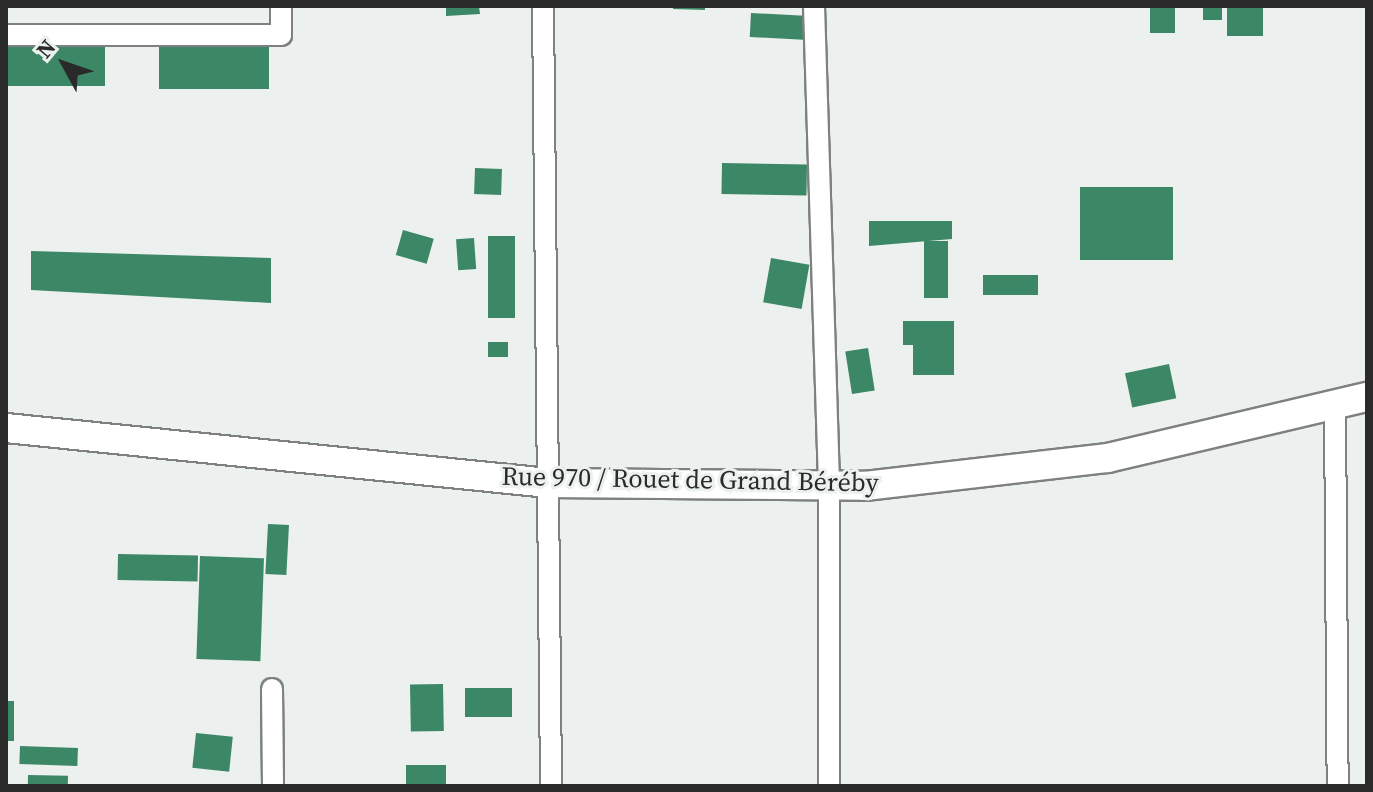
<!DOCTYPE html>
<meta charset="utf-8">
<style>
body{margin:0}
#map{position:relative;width:1373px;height:792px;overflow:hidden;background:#ecf0ee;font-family:"Source Serif 4",serif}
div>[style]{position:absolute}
.building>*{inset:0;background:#3c8766;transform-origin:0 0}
.roads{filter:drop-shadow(2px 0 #7e817f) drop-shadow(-2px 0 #7e817f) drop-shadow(0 2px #7e817f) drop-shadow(0 -2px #7e817f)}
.minor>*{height:20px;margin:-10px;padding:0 10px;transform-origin:10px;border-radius:10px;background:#fff}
.secondary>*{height:28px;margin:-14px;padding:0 14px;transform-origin:14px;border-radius:14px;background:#fff}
span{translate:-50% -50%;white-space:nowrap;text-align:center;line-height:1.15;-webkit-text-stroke:6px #ecf0ee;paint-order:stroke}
.street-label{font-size:26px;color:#292a29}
.frame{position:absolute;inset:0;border:8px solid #292a29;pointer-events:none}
.north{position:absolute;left:24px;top:24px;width:80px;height:80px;-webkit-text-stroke:6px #ecf0ee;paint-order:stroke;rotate:310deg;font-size:22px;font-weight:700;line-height:32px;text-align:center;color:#292a29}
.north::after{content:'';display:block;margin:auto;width:28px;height:36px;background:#292a29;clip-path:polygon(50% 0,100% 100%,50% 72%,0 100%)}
</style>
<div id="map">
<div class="building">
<div style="clip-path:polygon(446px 6px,479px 6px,480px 14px,446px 16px)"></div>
<div style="clip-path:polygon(673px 6px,705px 6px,705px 10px,673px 9px)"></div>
<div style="left:1150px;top:6px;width:25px;height:27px"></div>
<div style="left:1203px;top:6px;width:19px;height:14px"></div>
<div style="left:1227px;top:6px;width:36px;height:30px"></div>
<div style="left:751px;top:13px;width:58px;height:24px;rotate:3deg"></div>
<div style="left:6px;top:46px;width:99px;height:40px"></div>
<div style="left:269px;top:47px;width:42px;height:110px;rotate:90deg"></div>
<div style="left:722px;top:163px;width:85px;height:31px;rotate:1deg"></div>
<div style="left:475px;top:168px;width:27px;height:26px;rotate:2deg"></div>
<div style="left:1080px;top:187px;width:93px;height:73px"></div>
<div style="clip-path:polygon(869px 221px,952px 221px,952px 239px,869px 246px)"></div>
<div style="left:403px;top:230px;width:32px;height:26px;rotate:16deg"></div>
<div style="left:488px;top:236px;width:27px;height:82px"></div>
<div style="left:474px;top:238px;width:31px;height:18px;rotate:86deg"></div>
<div style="left:924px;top:241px;width:24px;height:57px"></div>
<div style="clip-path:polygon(31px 251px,271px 258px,271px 303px,31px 290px)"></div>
<div style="left:771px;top:258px;width:39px;height:45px;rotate:10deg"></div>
<div style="left:983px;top:275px;width:55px;height:20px"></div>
<div style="clip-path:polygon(903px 321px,954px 321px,954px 375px,913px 375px,913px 345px,903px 345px)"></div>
<div style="left:488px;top:342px;width:20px;height:15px"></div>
<div style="left:868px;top:348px;width:43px;height:23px;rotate:81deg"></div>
<div style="left:1169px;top:364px;width:35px;height:45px;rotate:78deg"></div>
<div style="left:268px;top:524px;width:21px;height:50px;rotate:3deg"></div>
<div style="left:118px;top:554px;width:80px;height:26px;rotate:1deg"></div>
<div style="left:200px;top:556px;width:64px;height:103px;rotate:2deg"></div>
<div style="left:443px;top:684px;width:47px;height:33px;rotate:89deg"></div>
<div style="left:465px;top:688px;width:47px;height:29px"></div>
<div style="left:6px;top:701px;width:8px;height:40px"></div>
<div style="left:196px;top:733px;width:37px;height:35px;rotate:6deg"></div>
<div style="left:20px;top:746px;width:58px;height:18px;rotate:2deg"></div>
<div style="left:406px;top:765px;width:40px;height:21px"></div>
<div style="left:28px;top:775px;width:40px;height:11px;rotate:1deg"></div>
</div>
<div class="roads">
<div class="minor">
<div style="left:543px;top:6px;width:780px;rotate:89.41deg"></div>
<div style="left:814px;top:6px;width:480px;rotate:88.2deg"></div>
<div style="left:829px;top:486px;width:300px;rotate:90deg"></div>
<div style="left:6px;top:35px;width:275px"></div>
<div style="left:281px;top:35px;width:29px;rotate:-90deg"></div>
<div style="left:1335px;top:404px;width:382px;rotate:89.6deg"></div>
<div style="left:272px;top:689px;width:97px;rotate:89.4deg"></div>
</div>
<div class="secondary">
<div style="left:6px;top:428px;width:545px;rotate:5.79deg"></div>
<div style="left:548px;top:483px;width:317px;rotate:0.5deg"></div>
<div style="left:865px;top:486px;width:245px;rotate:-6.6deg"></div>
<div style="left:1108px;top:458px;width:266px;rotate:-13.3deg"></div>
</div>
</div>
<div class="street-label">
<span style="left:690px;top:480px;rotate:1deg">Rue 970 / Rouet de Grand Béréby</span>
</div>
<div class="frame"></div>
<div class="north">N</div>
</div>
